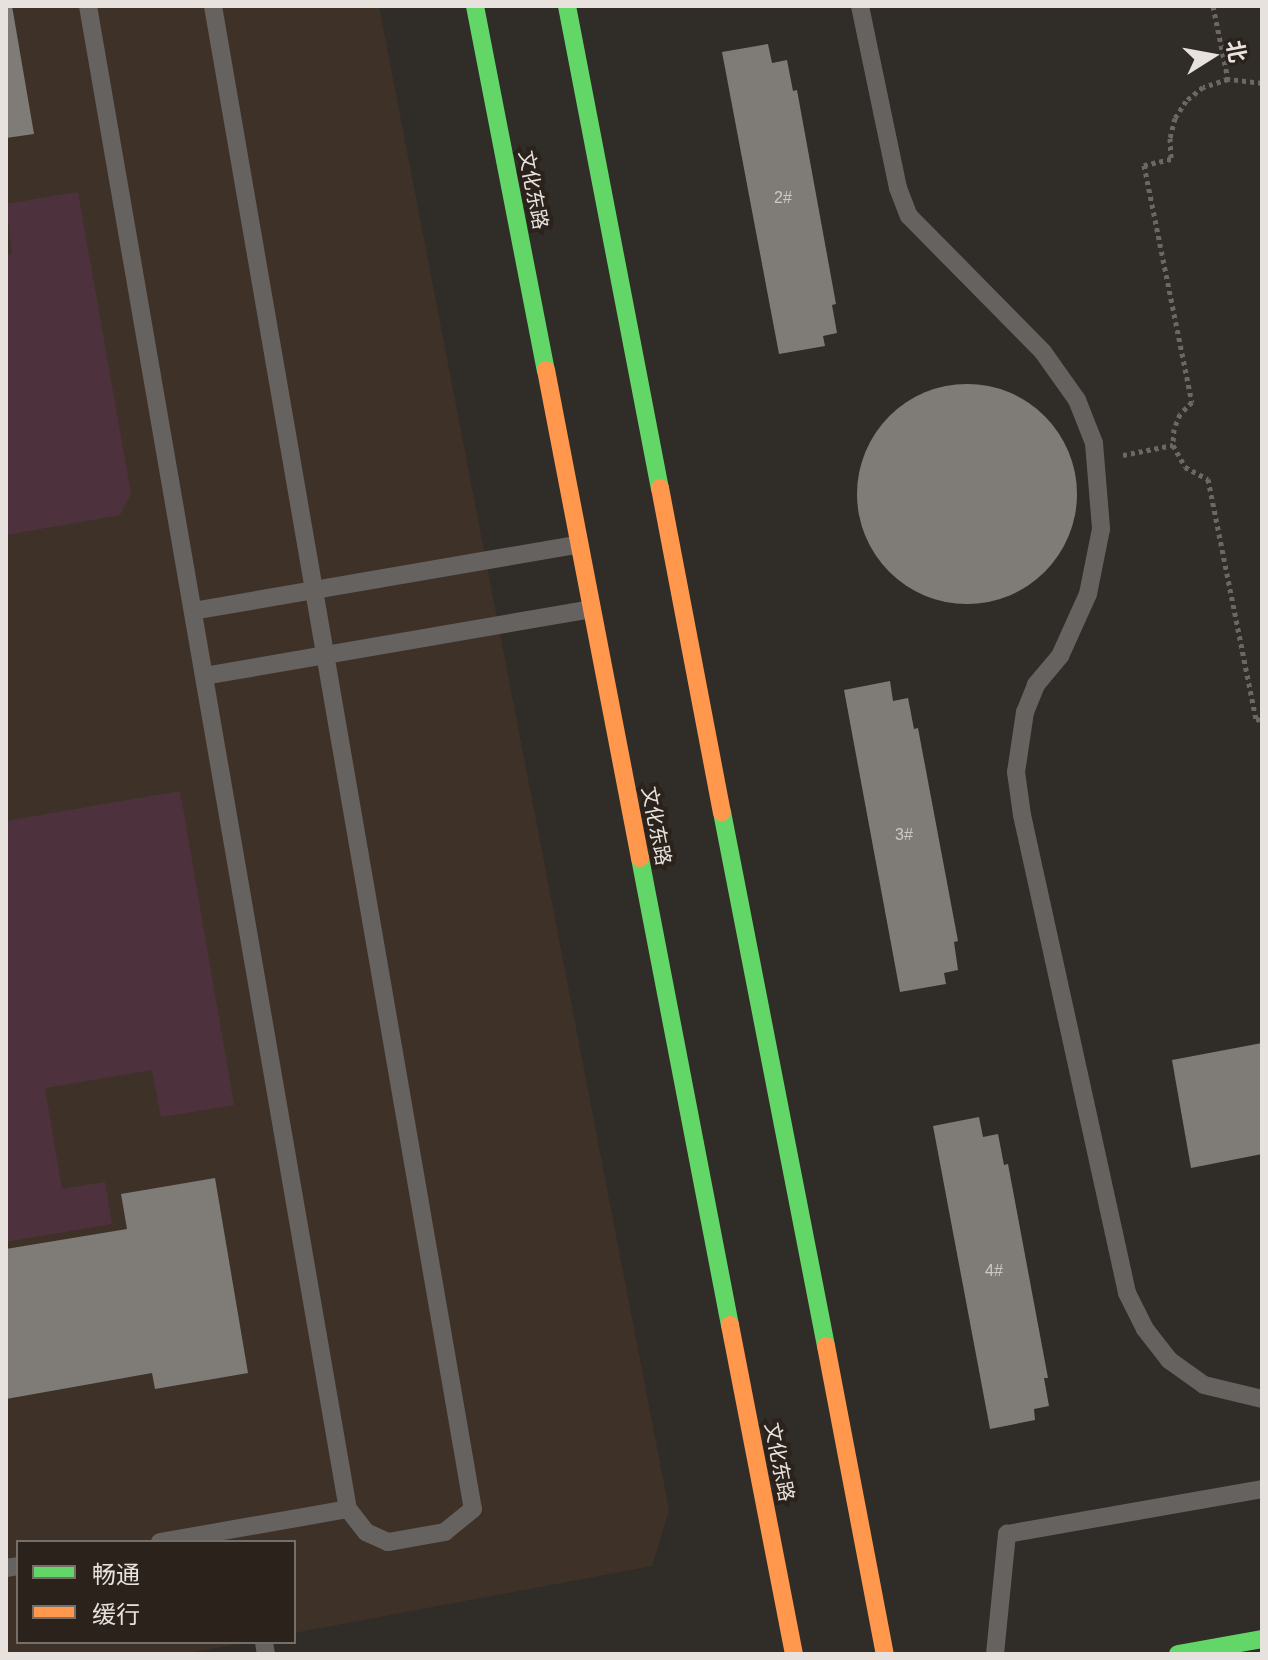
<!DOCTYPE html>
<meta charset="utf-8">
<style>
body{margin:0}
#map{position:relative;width:1268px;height:1660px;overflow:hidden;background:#302c28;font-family:Helvetica,"Noto Sans SC",sans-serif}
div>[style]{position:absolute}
.built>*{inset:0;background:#3e3228}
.green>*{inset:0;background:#4d323d}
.building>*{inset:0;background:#7f7c78}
.round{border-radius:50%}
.path>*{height:5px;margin-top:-2.5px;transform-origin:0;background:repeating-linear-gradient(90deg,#6a6764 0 4px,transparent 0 8px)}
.lane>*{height:18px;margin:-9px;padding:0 9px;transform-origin:9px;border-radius:9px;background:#66625f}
.fast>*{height:18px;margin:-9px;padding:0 9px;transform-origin:9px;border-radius:9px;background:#63d668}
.slow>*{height:18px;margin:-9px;padding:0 9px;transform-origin:9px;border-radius:9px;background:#ff974d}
span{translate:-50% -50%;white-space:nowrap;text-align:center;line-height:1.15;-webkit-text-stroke:8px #2a221b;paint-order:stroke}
.number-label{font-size:16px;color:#cec8c4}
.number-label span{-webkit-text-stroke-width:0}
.street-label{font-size:20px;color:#e8e2de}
.frame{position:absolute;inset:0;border:8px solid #e8e2de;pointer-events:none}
.legend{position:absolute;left:16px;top:1540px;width:280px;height:104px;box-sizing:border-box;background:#2a221b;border:2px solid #766f69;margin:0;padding:10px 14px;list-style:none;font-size:24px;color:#e8e2de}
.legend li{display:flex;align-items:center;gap:16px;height:40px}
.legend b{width:40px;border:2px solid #766f69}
.north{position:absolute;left:1172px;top:16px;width:80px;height:80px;-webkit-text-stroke:6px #2a221b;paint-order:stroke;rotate:79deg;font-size:22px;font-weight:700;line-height:32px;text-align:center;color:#e8e2de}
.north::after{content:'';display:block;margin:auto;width:28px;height:36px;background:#e8e2de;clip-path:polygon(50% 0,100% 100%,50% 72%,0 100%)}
</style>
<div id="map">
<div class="built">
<div style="clip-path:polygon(6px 6px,379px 6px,669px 1510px,652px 1566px,294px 1633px,294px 1542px,18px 1542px,18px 1642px,247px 1642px,184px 1654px,6px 1654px)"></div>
</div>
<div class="green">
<div style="clip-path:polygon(78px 192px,131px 494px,120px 515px,6px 535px,6px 255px,12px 254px,6px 204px)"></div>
<div style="clip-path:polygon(180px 791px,234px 1105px,161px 1117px,152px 1070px,45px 1088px,62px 1189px,105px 1182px,112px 1224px,6px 1242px,6px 821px)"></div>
</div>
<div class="building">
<div style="clip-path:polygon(6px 6px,12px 6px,34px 134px,6px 138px)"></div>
<div style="clip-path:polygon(768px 44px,772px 63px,787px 60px,793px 91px,797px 90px,836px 304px,832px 305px,837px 333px,823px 336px,825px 346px,779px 354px,722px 52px)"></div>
<div class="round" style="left:857px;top:384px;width:220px;height:220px"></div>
<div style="clip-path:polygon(890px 681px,893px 701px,908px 698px,914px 729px,918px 728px,958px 941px,954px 942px,958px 970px,944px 973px,946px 984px,900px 992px,844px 690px)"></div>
<div style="clip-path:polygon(1262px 1043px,1262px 1154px,1191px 1168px,1172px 1060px)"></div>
<div style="clip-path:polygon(979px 1117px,983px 1137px,998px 1134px,1004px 1165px,1008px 1164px,1048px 1378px,1044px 1378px,1049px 1406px,1034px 1409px,1035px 1420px,990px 1429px,933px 1126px)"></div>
<div style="clip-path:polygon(215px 1178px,248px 1373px,155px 1389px,152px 1373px,6px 1399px,6px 1249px,127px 1229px,121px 1194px)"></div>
</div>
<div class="path">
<div style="left:1213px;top:6px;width:75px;rotate:78.4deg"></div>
<div style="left:1262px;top:83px;width:34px;rotate:-173deg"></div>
<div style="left:1228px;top:79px;width:26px;rotate:162deg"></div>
<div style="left:1203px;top:87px;width:22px;rotate:141deg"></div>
<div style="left:1186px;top:101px;width:20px;rotate:123deg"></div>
<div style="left:1175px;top:118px;width:21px;rotate:104deg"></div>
<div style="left:1170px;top:138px;width:21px;rotate:87deg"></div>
<div style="left:1171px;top:159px;width:28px;rotate:167deg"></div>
<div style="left:1144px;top:165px;width:242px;rotate:78.6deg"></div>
<div style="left:1192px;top:402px;width:17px;rotate:135deg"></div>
<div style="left:1180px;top:414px;width:16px;rotate:112deg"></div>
<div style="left:1174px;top:429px;width:16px;rotate:94deg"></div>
<div style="left:1173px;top:445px;width:25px;rotate:61deg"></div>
<div style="left:1185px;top:467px;width:26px;rotate:28deg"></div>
<div style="left:1208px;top:479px;width:246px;rotate:78.7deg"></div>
<div style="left:1256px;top:720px;width:6px;rotate:-18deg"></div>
<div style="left:1123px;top:455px;width:51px;rotate:-11.3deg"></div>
</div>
<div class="lane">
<div style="left:88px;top:6px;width:1525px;rotate:80.19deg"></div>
<div style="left:348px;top:1509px;width:191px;rotate:170deg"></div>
<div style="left:213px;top:6px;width:1525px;rotate:80.19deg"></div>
<div style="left:473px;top:1509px;width:36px;rotate:141deg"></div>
<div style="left:445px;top:1532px;width:58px;rotate:170deg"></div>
<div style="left:388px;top:1542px;width:24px;rotate:-156deg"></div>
<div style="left:366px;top:1532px;width:29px;rotate:-128deg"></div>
<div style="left:860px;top:6px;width:186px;rotate:78.2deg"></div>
<div style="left:898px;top:188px;width:30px;rotate:69deg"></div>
<div style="left:909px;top:216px;width:191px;rotate:45.4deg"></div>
<div style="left:1043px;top:352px;width:59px;rotate:54.7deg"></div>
<div style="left:1077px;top:400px;width:46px;rotate:68.4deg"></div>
<div style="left:1094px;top:443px;width:86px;rotate:85.3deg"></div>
<div style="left:1101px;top:529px;width:66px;rotate:101.3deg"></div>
<div style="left:1088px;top:594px;width:68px;rotate:114.3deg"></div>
<div style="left:1060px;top:656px;width:38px;rotate:130deg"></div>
<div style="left:1036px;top:685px;width:29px;rotate:112deg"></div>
<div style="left:1025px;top:712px;width:61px;rotate:98.5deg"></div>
<div style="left:1016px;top:772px;width:43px;rotate:82.1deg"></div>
<div style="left:1022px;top:815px;width:489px;rotate:77.6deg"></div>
<div style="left:1127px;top:1293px;width:40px;rotate:63.4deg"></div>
<div style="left:1145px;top:1329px;width:39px;rotate:52deg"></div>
<div style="left:1169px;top:1360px;width:43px;rotate:35.5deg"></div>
<div style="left:1204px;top:1385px;width:60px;rotate:13.6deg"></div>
<div style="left:193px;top:611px;width:392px;rotate:-9.8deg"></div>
<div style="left:204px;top:676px;width:393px;rotate:-9.8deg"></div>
<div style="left:6px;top:1568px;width:12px;rotate:-9deg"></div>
<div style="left:264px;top:1642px;width:12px;rotate:81deg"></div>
<div style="left:995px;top:1654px;width:121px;rotate:-84.3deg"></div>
<div style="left:1007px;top:1534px;width:259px;rotate:-10deg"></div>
</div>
<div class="fast">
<div style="left:475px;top:6px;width:371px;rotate:79deg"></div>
<div style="left:567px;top:6px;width:491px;rotate:79.1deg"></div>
<div style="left:722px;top:812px;width:544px;rotate:78.98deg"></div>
<div style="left:640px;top:858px;width:476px;rotate:79.1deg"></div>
<div style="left:1178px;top:1654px;width:85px;rotate:-10.1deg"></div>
</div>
<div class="slow">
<div style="left:546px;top:370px;width:497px;rotate:79.1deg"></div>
<div style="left:660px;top:488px;width:330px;rotate:79.2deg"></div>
<div style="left:730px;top:1325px;width:335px;rotate:79deg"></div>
<div style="left:826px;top:1346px;width:314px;rotate:79.2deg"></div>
</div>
<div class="number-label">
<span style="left:783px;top:198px">2#</span>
<span style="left:904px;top:835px">3#</span>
<span style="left:994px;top:1271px">4#</span>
</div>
<div class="street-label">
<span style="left:533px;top:190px;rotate:79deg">文化东路</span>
<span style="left:656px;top:826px;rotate:79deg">文化东路</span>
<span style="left:779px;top:1462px;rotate:79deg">文化东路</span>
</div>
<div class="frame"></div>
<ul class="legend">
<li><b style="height:10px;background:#63d668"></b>畅通</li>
<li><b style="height:10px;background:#ff974d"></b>缓行</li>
</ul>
<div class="north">北</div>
</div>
